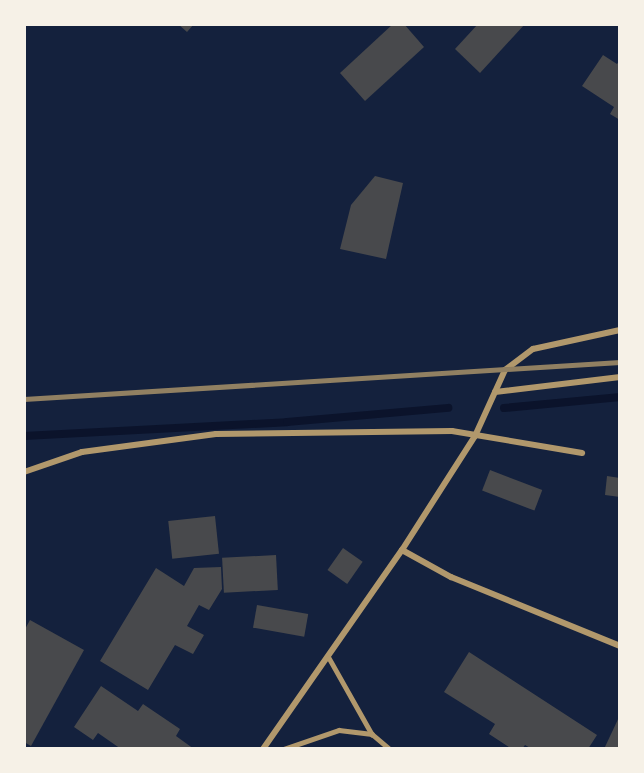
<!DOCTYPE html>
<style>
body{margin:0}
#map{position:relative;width:644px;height:773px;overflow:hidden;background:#14213d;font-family:Roboto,sans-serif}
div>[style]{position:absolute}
.stream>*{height:8px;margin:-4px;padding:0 4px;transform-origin:4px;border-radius:4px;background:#0b132b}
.building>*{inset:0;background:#48494c;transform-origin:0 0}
.service>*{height:4.5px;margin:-2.25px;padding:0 2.25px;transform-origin:2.25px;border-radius:2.25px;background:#b1986c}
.minor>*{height:6px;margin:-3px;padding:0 3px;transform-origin:3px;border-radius:3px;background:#b1986c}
.rail>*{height:4.5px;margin:-2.25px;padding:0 2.25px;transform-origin:2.25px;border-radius:2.25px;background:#918062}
span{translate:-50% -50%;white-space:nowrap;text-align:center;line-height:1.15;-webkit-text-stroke:5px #f6f1e7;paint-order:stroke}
.frame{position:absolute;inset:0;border:26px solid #f6f1e7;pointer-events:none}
</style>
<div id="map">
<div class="stream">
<div style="left:504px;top:408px;width:117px;rotate:-5.4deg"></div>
<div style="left:24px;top:436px;width:263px;rotate:-3deg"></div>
<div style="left:287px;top:422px;width:162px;rotate:-5deg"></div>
</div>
<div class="building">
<div style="clip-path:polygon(178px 24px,194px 24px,187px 32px)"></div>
<div style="clip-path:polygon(393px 24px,404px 24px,424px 47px,365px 101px,340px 73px)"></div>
<div style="clip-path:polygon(478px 24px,525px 24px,480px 73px,455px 49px)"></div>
<div style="clip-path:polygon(603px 55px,617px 64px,620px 60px,620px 120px,610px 114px,614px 107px,582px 86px)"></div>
<div style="clip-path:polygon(375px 176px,403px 183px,386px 259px,340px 249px,351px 205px)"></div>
<div style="left:490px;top:470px;width:56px;height:22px;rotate:21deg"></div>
<div style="clip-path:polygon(607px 476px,620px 478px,620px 497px,605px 495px)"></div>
<div style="left:215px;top:516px;width:38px;height:47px;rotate:84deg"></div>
<div style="left:343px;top:548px;width:24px;height:27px;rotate:35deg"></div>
<div style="left:276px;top:555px;width:35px;height:54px;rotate:87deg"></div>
<div style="clip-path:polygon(221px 567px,222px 589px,209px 610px,199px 605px,187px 626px,204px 635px,193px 654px,175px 645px,148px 690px,100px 661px,156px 568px,184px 586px,194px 568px)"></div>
<div style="left:257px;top:605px;width:52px;height:23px;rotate:10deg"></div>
<div style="clip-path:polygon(30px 620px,84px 650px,31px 746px,24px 742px,24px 631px)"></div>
<div style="clip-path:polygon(469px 652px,597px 735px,588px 749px,532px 749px,525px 745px,522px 749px,512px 749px,489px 734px,495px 724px,444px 692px)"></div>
<div style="clip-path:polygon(101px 686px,138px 711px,143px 704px,180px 729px,176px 736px,194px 749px,121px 749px,98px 733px,93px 740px,74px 727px)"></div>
<div style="clip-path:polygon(620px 715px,620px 749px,604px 749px)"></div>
</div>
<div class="service">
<div style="left:328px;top:656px;width:90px;rotate:60.6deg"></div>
<div style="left:284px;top:749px;width:58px;rotate:-19.1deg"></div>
<div style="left:339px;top:730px;width:33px;rotate:7deg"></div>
<div style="left:372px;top:734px;width:23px;rotate:40deg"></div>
</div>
<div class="minor">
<div style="left:495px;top:392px;width:126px;rotate:-6.8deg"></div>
<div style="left:24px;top:472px;width:61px;rotate:-19deg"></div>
<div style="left:82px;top:452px;width:135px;rotate:-7.7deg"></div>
<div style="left:216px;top:434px;width:236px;rotate:-0.7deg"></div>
<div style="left:452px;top:431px;width:132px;rotate:9.6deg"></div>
<div style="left:402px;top:550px;width:56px;rotate:28.9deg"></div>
<div style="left:451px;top:577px;width:183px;rotate:22.2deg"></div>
<div style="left:263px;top:749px;width:243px;rotate:-55.1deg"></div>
<div style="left:402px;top:550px;width:135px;rotate:-57.4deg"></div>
<div style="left:475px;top:436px;width:72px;rotate:-65.6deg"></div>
<div style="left:505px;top:370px;width:35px;rotate:-37deg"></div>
<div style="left:533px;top:349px;width:89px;rotate:-12.3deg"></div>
</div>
<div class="rail">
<div style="left:24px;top:399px;width:597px;rotate:-3.55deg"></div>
</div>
<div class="frame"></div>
</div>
